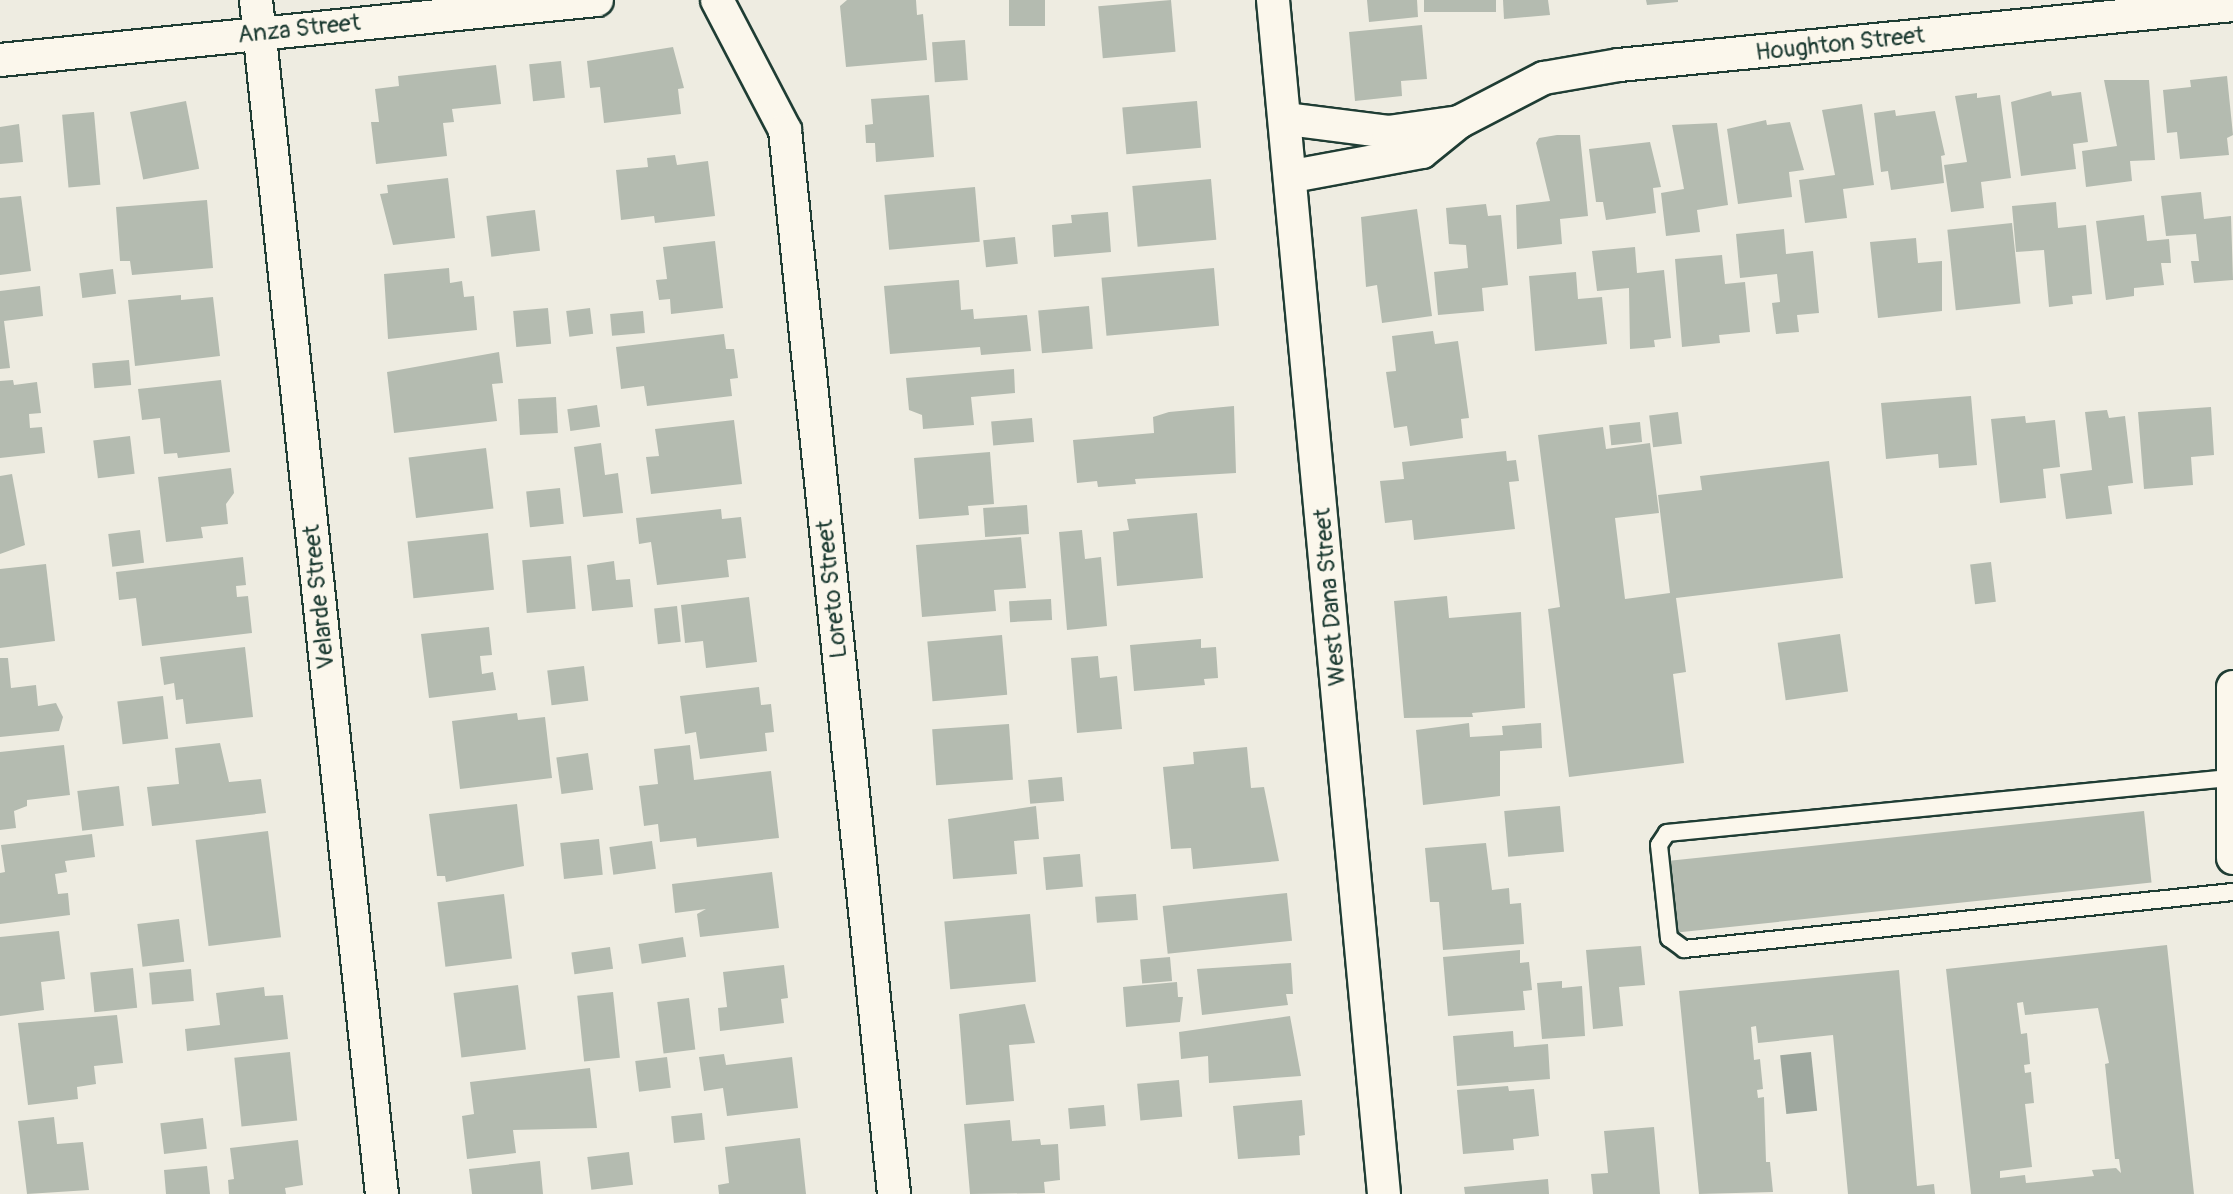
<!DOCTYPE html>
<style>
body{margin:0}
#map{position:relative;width:2233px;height:1194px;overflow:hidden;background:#eeece1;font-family:Pangolin,sans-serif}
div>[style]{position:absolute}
.water>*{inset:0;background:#9fa89f;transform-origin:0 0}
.building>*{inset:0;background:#b4bbb0;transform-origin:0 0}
.roads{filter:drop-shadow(2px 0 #1f3d34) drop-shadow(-2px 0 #1f3d34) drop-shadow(0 2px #1f3d34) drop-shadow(0 -2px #1f3d34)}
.service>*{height:16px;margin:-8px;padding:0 8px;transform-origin:8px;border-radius:8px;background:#fbf7ec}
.minor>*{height:32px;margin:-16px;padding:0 16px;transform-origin:16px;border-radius:16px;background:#fbf7ec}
span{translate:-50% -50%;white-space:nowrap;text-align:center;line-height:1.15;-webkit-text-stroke:6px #fbf7ec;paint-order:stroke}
.street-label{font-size:24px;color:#1f3d34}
</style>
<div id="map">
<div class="water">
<div style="left:1811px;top:1052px;width:59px;height:31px;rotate:84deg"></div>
</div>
<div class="building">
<div style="clip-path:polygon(847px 0,916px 0,917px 15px,923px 14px,927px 60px,846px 67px,840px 6px)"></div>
<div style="left:1009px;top:0;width:36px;height:26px"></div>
<div style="left:1171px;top:0;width:52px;height:73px;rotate:85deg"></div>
<div style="clip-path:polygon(1367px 0,1417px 0,1418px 17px,1369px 22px)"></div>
<div style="left:1424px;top:0;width:72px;height:12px"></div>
<div style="clip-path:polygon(1503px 0,1548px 0,1550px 15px,1504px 19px)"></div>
<div style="clip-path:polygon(1646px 0,1678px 0,1678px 2px,1647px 5px)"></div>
<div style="clip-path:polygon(1422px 25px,1427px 79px,1401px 81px,1402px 96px,1355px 101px,1349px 32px)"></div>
<div style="left:965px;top:40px;width:40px;height:33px;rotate:86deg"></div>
<div style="clip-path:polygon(673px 47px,684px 88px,678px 89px,681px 114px,604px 123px,600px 87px,590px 88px,587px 61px)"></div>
<div style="left:561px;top:61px;width:37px;height:32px;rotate:84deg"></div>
<div style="clip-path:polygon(496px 65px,501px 104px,452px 109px,454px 122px,443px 123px,447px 156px,376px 164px,371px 122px,379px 122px,375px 89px,399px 86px,398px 76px)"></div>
<div style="clip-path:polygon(2227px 76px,2233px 135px,2227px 138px,2229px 155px,2180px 159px,2177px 132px,2167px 133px,2163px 90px,2191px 87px,2190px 80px)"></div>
<div style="clip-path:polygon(2104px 80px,2149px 80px,2155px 160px,2130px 161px,2132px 181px,2086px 187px,2082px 151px,2117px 146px)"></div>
<div style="clip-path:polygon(2051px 91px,2052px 96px,2081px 92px,2088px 142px,2073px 144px,2076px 169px,2021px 176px,2011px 102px)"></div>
<div style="clip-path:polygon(1977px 93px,1977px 98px,2000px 95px,2011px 178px,1981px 182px,1984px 208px,1951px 212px,1944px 165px,1967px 162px,1955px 96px)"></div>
<div style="clip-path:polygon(929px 95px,934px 157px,876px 162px,875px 143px,866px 143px,865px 125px,873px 124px,871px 99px)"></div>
<div style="left:186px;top:101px;width:69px;height:57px;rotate:79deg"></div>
<div style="left:1197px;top:101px;width:47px;height:75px;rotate:85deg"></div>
<div style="clip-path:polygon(1862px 104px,1874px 185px,1843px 189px,1847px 218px,1805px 223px,1799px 180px,1835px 175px,1822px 110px)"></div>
<div style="clip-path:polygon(1895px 110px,1896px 116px,1935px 111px,1945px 155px,1941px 156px,1944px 183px,1891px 190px,1888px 171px,1881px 172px,1874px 113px)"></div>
<div style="left:94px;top:112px;width:73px;height:32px;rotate:85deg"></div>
<div style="clip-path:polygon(1766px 120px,1767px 125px,1790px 122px,1804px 170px,1789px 172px,1792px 197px,1738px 204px,1727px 129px)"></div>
<div style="clip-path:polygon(1717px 123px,1728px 205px,1697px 210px,1700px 232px,1666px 236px,1661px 193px,1684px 189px,1672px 125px)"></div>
<div style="clip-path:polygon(19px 124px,23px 162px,0 164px,0 127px)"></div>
<div style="clip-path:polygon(1557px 135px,1580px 135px,1588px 216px,1560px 219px,1562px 244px,1517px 249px,1516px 205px,1550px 201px,1536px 143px,1539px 138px)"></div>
<div style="clip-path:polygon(1650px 142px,1661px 187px,1653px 188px,1656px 213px,1606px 220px,1603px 202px,1596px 202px,1589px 149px)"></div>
<div style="clip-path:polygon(675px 155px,677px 165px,708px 161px,715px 216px,655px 223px,654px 216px,621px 220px,616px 170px,648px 167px,647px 158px)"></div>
<div style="clip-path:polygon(448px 178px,455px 238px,393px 245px,380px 194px,388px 193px,387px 185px)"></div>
<div style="left:1211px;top:179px;width:61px;height:79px;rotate:85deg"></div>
<div style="left:975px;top:187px;width:55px;height:91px;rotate:85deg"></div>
<div style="clip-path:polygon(2201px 192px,2204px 219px,2231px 216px,2233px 280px,2194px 283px,2191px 261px,2199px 261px,2196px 234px,2166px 236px,2161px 196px)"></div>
<div style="clip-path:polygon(21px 196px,31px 271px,0 275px,0 198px)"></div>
<div style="clip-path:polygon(207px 200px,213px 268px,132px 275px,130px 261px,120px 261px,116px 207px)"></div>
<div style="clip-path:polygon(2056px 202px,2058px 228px,2086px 225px,2092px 294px,2072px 296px,2073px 304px,2049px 307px,2044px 250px,2016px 252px,2012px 206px)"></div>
<div style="clip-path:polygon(1486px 204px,1488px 216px,1501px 215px,1508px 285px,1482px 288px,1484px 311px,1438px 315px,1434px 272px,1468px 268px,1466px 245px,1449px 244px,1446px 208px)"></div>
<div style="clip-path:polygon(1417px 209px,1432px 316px,1382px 323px,1377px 285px,1366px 287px,1361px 217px)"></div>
<div style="left:535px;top:210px;width:41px;height:49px;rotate:83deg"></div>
<div style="clip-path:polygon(1108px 212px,1111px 252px,1054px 257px,1052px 225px,1072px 223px,1071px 215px)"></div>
<div style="clip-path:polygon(2144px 215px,2147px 241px,2169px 239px,2171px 263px,2161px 263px,2164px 285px,2134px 288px,2134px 296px,2106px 300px,2096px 221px)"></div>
<div style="left:2012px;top:223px;width:81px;height:65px;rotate:84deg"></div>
<div style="clip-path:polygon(1784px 229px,1786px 254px,1813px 251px,1819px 313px,1797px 315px,1799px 332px,1776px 334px,1772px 303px,1780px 302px,1777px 274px,1740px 278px,1736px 234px)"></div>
<div style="left:1015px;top:237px;width:27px;height:32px;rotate:84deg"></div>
<div style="clip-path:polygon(1916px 238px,1918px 263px,1942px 261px,1942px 311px,1878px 318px,1870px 242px)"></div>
<div style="clip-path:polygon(715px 241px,723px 308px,671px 314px,670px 299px,659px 300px,656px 280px,667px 279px,663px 247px)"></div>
<div style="clip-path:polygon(1635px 247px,1637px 273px,1664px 270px,1671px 338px,1654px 340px,1655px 347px,1630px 349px,1629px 288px,1597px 291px,1592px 251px)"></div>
<div style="clip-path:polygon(1722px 255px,1725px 284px,1745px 282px,1750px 332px,1719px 335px,1720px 343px,1682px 347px,1675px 259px)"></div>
<div style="clip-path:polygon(449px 268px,450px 283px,462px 281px,464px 297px,474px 296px,477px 330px,388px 339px,384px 274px)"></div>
<div style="left:1214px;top:268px;width:58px;height:113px;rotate:85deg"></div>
<div style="left:113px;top:269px;width:25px;height:34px;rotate:83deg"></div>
<div style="clip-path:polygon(1576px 272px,1578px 299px,1602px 297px,1607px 344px,1535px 351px,1529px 276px)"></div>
<div style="clip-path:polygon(959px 280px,961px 310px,973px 309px,974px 319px,1027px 315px,1031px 351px,981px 355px,980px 347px,890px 354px,884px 286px)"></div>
<div style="clip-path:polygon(40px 286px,43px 316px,4px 321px,10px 368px,0 369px,0 291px)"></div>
<div style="clip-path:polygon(181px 295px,181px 300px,213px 297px,220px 356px,135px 366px,128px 300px)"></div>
<div style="left:1089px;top:306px;width:43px;height:51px;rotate:85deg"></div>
<div style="left:548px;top:308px;width:36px;height:35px;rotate:85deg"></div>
<div style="left:590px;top:308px;width:26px;height:24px;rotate:83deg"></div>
<div style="left:643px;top:311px;width:22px;height:33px;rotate:85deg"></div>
<div style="clip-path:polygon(1433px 331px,1435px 344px,1458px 341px,1469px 418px,1461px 419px,1463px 438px,1410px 446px,1407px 426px,1394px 428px,1386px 372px,1396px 371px,1392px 336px)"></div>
<div style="clip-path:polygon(724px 334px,726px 349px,734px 349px,738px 378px,730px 379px,732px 396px,647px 406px,644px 386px,621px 389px,616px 347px)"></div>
<div style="clip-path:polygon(499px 352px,503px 383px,492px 384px,497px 421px,394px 433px,387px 372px)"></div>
<div style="left:129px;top:360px;width:25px;height:37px;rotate:85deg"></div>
<div style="clip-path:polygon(1014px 369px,1015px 393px,971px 397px,974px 425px,923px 429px,922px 415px,909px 410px,906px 378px)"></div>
<div style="clip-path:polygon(13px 380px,14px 385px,37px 382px,41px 413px,29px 414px,30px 428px,42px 427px,45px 453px,0 458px,0 381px)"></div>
<div style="clip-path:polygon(221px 380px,230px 452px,178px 458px,177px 453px,164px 454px,160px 418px,142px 420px,138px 389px)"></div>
<div style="clip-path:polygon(1971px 396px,1977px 465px,1939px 468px,1938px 454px,1886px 459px,1881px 403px)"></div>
<div style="left:556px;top:397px;width:36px;height:38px;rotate:87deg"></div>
<div style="left:597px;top:405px;width:22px;height:30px;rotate:82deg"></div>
<div style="clip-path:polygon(1234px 406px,1236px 473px,1135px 479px,1136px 484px,1098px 487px,1097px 481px,1077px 483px,1073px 440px,1154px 433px,1153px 417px,1169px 412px)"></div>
<div style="clip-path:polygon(2211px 407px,2214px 455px,2191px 457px,2193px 485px,2144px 489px,2138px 412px)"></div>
<div style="clip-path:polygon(2107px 410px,2109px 418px,2125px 416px,2133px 483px,2108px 486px,2112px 514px,2066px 519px,2060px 474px,2092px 470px,2085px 412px)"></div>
<div style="left:1678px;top:412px;width:32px;height:29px;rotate:83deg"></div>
<div style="clip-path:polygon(2025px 416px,2026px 423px,2055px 420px,2060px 467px,2043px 469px,2046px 498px,2000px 503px,1991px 419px)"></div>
<div style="left:1032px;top:418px;width:24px;height:41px;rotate:85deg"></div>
<div style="clip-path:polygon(734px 420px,742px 484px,651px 494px,646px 457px,659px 456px,655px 429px)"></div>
<div style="left:1640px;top:422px;width:20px;height:31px;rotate:84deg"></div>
<div style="clip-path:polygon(1603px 427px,1606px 449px,1650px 443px,1659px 513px,1615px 518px,1625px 599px,1670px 593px,1658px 495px,1702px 490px,1700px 476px,1829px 461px,1843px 578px,1676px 598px,1686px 672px,1673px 674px,1684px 763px,1569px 777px,1548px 609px,1560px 607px,1538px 435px)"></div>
<div style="left:130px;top:436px;width:38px;height:37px;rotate:83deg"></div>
<div style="clip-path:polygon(601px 443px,605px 475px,618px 473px,623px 513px,583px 517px,574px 447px)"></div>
<div style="left:486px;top:448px;width:61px;height:78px;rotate:83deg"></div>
<div style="clip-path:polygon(1506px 451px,1507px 461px,1516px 460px,1519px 481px,1509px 482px,1515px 529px,1414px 540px,1412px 520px,1385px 523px,1380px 481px,1404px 479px,1402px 462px)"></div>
<div style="clip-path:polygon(990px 452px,994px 504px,968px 506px,969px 515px,919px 519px,914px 458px)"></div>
<div style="clip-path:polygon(231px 468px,234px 493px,226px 504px,228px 524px,201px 527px,203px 538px,166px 542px,158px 477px)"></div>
<div style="clip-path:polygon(12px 474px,25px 545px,0 554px,0 476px)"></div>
<div style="left:560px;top:488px;width:36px;height:34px;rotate:84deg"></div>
<div style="left:1027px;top:505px;width:29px;height:44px;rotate:86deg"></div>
<div style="clip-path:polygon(721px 509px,722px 519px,741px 517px,746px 558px,727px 560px,729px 577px,657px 585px,651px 542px,639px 544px,636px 518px)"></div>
<div style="clip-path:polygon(1197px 513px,1203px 578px,1117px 586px,1113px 532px,1129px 530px,1127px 519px)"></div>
<div style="left:140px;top:530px;width:33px;height:32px;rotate:83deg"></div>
<div style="clip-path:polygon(1082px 530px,1085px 559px,1101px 557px,1107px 626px,1067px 630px,1059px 532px)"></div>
<div style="left:488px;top:533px;width:57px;height:81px;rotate:84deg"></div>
<div style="clip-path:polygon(1021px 537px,1026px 588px,994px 590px,996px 611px,922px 617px,916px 545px)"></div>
<div style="left:571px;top:556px;width:53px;height:49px;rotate:85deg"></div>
<div style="clip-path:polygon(243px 557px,246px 585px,236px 586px,237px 597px,248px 596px,252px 633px,142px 646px,136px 598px,119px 600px,116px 572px)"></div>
<div style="clip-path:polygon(614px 561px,616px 580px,630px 579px,633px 607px,592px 611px,587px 565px)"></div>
<div style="left:1991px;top:562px;width:40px;height:21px;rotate:83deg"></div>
<div style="clip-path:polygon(46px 564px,55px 641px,0 648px,0 569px)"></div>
<div style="clip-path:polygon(1447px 596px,1449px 618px,1521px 612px,1525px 708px,1472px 713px,1473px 717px,1404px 718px,1394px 601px)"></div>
<div style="clip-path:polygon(749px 597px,757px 662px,706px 668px,703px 641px,685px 643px,681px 605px)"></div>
<div style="left:1051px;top:599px;width:21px;height:42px;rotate:87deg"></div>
<div style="left:677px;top:606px;width:36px;height:23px;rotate:84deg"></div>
<div style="clip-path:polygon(489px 627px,492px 655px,480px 656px,482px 674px,493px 672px,496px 690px,429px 698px,421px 634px)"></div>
<div style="left:1840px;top:634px;width:58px;height:63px;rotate:82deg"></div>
<div style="left:1002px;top:635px;width:60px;height:75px;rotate:85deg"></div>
<div style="clip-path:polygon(1201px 639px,1201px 648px,1216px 647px,1218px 678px,1204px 679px,1205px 685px,1134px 691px,1130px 645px)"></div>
<div style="clip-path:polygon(245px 647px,253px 717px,186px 724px,183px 699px,176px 700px,174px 683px,164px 685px,160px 657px)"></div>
<div style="clip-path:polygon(1098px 656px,1100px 678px,1117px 676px,1122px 729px,1077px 733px,1071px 658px)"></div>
<div style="clip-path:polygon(0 658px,8px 658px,11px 688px,36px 685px,38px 706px,56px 703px,63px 717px,59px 731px,0 737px)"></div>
<div style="left:584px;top:666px;width:35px;height:37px;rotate:83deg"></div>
<div style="clip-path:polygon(759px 687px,761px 705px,771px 704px,774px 732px,765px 733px,767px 751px,700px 759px,696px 732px,685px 734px,680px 696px)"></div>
<div style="left:163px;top:696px;width:43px;height:46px;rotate:83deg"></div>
<div style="clip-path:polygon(517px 713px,518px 720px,545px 717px,552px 778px,460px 789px,452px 721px)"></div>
<div style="clip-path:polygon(1469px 723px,1470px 737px,1503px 735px,1502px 726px,1541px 723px,1542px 748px,1500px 751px,1500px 796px,1423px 805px,1416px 730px)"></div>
<div style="left:1009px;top:724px;width:56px;height:77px;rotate:86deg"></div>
<div style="clip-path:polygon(220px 743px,229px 782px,261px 779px,266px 813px,152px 826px,147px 787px,179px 784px,175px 748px)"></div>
<div style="clip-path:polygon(64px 745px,70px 795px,27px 800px,27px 806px,14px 811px,16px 828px,0 830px,0 752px)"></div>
<div style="clip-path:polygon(690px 745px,694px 780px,771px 771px,779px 838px,697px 847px,696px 838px,660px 842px,658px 824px,644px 826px,639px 786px,658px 784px,654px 749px)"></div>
<div style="clip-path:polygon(1247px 747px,1251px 788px,1264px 787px,1279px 861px,1193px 869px,1191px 848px,1171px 849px,1163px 767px,1194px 764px,1193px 752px)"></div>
<div style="left:588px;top:753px;width:37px;height:32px;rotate:82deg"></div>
<div style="left:1062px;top:777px;width:24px;height:34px;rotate:85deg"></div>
<div style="left:119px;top:786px;width:40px;height:42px;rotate:83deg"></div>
<div style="clip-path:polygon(517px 804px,524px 866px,446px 882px,445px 876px,437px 876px,429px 814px)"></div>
<div style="clip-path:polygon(1036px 806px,1039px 839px,1014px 841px,1017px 874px,953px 879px,948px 819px)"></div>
<div style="left:1560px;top:806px;width:46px;height:56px;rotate:85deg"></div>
<div style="left:2144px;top:811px;width:72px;height:477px;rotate:84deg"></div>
<div style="left:268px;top:831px;width:107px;height:73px;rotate:83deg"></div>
<div style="clip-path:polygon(92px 834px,95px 857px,65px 861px,67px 872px,55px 874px,58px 894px,68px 893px,70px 915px,0 924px,0 873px,5px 872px,1px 845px)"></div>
<div style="left:599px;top:839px;width:36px;height:39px;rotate:84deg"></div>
<div style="left:652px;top:841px;width:28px;height:43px;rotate:82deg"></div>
<div style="clip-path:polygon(1486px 843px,1492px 890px,1509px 888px,1510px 904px,1521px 903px,1524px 944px,1443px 950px,1439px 902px,1430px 902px,1425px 848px)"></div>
<div style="left:1080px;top:854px;width:33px;height:37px;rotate:85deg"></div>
<div style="clip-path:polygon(772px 872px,779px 928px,700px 937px,697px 914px,706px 909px,675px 913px,672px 884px)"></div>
<div style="left:1287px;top:893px;width:48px;height:125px;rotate:84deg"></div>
<div style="left:504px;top:894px;width:65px;height:67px;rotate:83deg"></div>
<div style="left:1136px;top:894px;width:26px;height:41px;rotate:86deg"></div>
<div style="left:1030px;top:914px;width:68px;height:86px;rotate:85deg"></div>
<div style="left:179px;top:919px;width:43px;height:42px;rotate:83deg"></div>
<div style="clip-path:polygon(59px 931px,65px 979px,41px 982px,44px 1010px,0 1016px,0 937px)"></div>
<div style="left:683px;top:937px;width:20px;height:45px;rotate:81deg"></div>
<div style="clip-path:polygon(evenodd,2167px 945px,2194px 1194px,1971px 1194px,1946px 969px,2167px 945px,2023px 1002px,2025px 1015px,2098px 1008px,2109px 1063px,2105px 1064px,2115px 1159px,2119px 1159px,2121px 1173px,2116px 1168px,2092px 1170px,2094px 1176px,2026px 1183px,2025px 1175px,2000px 1178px,2000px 1171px,2032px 1167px,2025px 1104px,2034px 1103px,2031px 1072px,2025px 1073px,2024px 1065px,2030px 1064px,2027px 1033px,2021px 1034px,2017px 1003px,2023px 1002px)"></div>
<div style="clip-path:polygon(1641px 946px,1645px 985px,1619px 987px,1623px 1026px,1593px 1029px,1586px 950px)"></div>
<div style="left:610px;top:947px;width:22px;height:39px;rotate:82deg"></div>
<div style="clip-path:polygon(1520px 950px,1520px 963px,1529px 962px,1532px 990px,1523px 991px,1525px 1010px,1448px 1016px,1443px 957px)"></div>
<div style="left:1170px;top:957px;width:24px;height:30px;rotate:85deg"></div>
<div style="clip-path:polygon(1291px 963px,1293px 994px,1286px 994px,1288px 1005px,1202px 1015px,1197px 969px)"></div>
<div style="clip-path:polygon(784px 965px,788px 998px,781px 999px,784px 1023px,720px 1031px,718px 1008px,727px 1007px,723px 972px)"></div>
<div style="left:133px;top:968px;width:40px;height:43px;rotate:84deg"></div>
<div style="left:191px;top:969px;width:32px;height:42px;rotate:85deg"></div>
<div style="clip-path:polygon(1899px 970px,1917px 1186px,1934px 1184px,1935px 1194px,1848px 1194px,1833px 1035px,1758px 1043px,1756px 1026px,1751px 1027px,1754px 1060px,1760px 1059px,1763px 1089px,1757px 1090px,1758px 1098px,1764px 1097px,1766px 1162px,1770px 1162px,1773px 1192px,1699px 1194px,1679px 991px)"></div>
<div style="clip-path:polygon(1562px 981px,1562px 988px,1582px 986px,1585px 1036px,1542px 1039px,1537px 983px)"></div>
<div style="clip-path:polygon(1177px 982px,1178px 997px,1183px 997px,1180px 1022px,1126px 1027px,1123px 987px)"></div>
<div style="left:518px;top:985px;width:65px;height:65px;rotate:83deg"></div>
<div style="clip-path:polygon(264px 987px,265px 996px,283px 995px,288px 1039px,187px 1051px,185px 1029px,220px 1025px,216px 993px)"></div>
<div style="left:613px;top:992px;width:66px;height:36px;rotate:84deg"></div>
<div style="left:689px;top:998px;width:52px;height:32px;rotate:83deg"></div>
<div style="clip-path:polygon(1025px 1004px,1035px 1043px,1009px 1045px,1014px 1101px,966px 1105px,959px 1014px)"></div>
<div style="clip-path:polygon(117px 1015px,123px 1063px,94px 1066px,96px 1084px,77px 1087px,78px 1099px,28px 1105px,18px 1023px)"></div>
<div style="clip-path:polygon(1290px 1016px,1301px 1076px,1209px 1083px,1208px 1056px,1181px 1059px,1179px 1032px)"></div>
<div style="clip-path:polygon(1513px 1031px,1514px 1047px,1548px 1044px,1550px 1079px,1457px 1086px,1453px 1036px)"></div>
<div style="left:290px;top:1052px;width:69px;height:56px;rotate:84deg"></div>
<div style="clip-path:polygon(724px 1054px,726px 1065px,792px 1057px,798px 1108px,727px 1116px,723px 1088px,704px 1091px,699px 1057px)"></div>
<div style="left:667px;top:1057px;width:31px;height:32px;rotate:83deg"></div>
<div style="clip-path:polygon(590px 1068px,597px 1128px,513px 1130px,516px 1153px,467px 1159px,462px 1116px,474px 1114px,470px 1082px)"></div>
<div style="left:1179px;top:1080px;width:37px;height:42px;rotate:85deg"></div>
<div style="clip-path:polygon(1508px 1086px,1509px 1091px,1534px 1089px,1539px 1136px,1513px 1139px,1514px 1150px,1463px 1154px,1457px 1090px)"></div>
<div style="clip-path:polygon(1302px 1100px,1305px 1135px,1299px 1136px,1300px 1155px,1238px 1159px,1233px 1106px)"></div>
<div style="left:1104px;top:1105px;width:21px;height:36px;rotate:85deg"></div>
<div style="left:702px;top:1113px;width:27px;height:31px;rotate:84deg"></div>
<div style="clip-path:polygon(54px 1117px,57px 1144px,83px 1142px,89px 1190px,27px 1194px,18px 1121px)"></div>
<div style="left:203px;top:1118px;width:31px;height:43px;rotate:83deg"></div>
<div style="clip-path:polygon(1010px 1120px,1012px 1141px,1040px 1139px,1041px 1145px,1058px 1144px,1060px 1180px,1044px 1182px,1045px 1193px,970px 1194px,964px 1124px)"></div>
<div style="clip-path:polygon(1654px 1127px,1660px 1194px,1593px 1194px,1591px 1174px,1608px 1173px,1604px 1131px)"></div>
<div style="clip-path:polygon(800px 1138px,806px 1194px,719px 1194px,718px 1185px,729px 1183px,725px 1147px)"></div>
<div style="clip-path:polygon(298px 1140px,303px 1185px,285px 1188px,286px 1194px,229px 1194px,228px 1180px,234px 1179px,230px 1148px)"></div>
<div style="left:629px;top:1152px;width:33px;height:42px;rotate:83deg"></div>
<div style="clip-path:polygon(540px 1161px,543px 1194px,472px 1194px,469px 1169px)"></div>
<div style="clip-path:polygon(207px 1166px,210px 1194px,166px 1194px,164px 1170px)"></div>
<div style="clip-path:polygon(1548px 1179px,1549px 1194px,1465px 1194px,1464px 1187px)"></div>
</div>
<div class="roads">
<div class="service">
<div style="left:2229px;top:778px;width:565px;rotate:174.41deg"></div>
<div style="left:1667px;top:833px;width:14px;rotate:124deg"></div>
<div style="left:1659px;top:845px;width:94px;rotate:83.9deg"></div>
<div style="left:1669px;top:938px;width:19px;rotate:36deg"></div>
<div style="left:1684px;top:949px;width:552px;rotate:-5.93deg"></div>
</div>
<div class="minor">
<div style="left:256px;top:0;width:1201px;rotate:83.98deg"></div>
<div style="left:717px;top:0;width:147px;rotate:62.4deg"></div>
<div style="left:785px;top:130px;width:1070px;rotate:84.15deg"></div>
<div style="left:1273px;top:0;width:1199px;rotate:84.69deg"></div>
<div style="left:0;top:60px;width:600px;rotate:-5.74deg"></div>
<div style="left:1287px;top:119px;width:102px;rotate:7.3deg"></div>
<div style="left:1388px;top:132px;width:72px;rotate:-8deg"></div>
<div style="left:1293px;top:176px;width:131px;rotate:-10.5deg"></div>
<div style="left:1422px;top:152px;width:48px;rotate:-39deg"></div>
<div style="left:1459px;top:122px;width:96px;rotate:-27.4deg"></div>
<div style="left:1544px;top:78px;width:76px;rotate:-9.8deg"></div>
<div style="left:1619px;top:65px;width:617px;rotate:-5.58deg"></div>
<div style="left:2233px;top:687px;width:171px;rotate:90deg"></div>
</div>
</div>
<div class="street-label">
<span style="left:299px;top:29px;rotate:-6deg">Anza Street</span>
<span style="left:1840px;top:44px;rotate:-6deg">Houghton Street</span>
<span style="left:832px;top:589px;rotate:-96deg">Loreto Street</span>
<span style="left:319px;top:597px;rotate:-96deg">Velarde Street</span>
<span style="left:1330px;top:597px;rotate:-95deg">West Dana Street</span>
</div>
</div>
